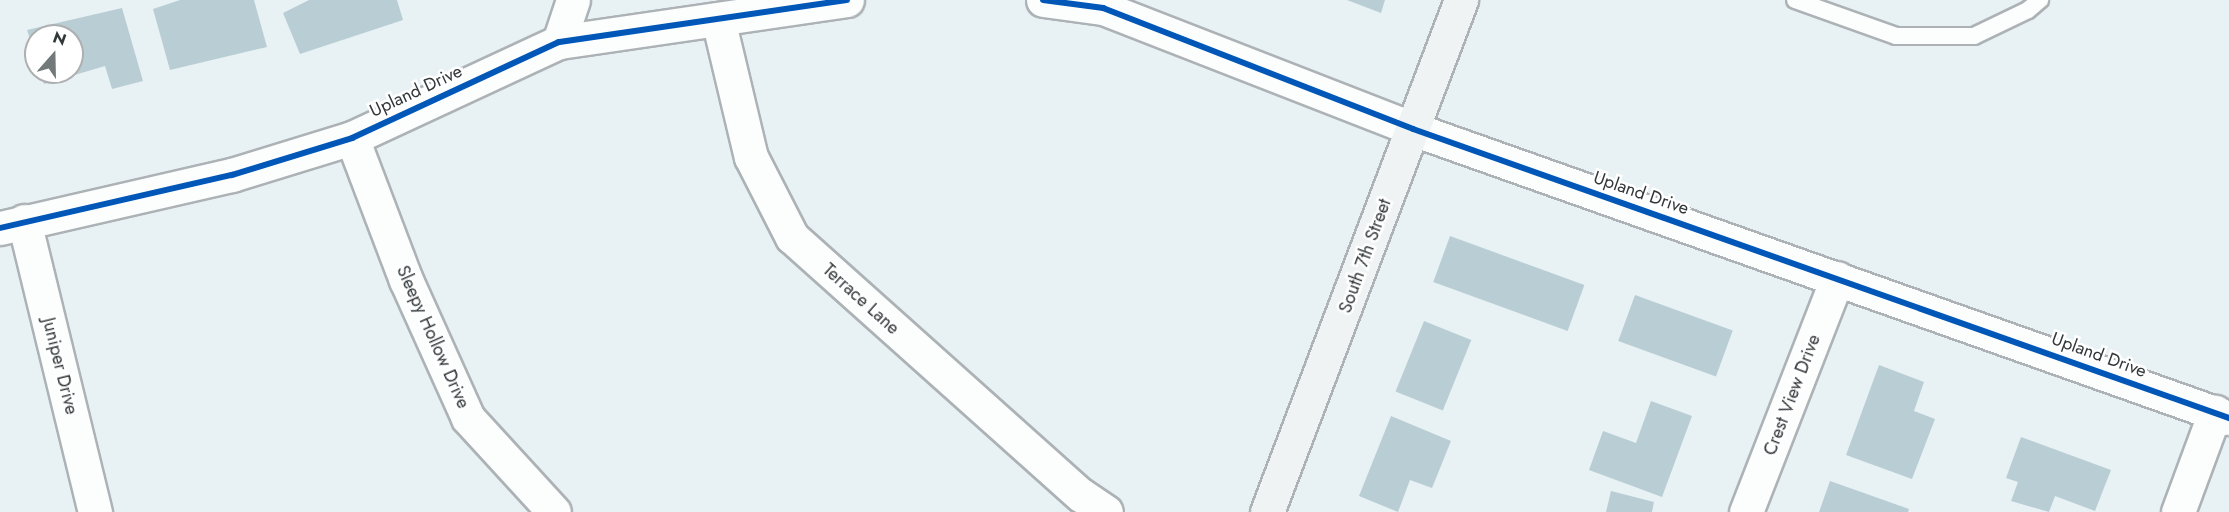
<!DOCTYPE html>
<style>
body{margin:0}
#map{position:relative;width:2229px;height:512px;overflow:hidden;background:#e8f1f4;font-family:Jost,sans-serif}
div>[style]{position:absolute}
.building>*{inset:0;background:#b9ced4;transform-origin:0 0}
.roads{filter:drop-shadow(2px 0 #acb2b5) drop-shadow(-2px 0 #acb2b5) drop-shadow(0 2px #acb2b5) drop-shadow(0 -2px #acb2b5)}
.lane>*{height:16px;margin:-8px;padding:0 8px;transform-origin:8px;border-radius:8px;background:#fcfdfd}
.street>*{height:33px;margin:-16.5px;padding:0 16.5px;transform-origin:16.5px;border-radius:16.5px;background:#fcfdfd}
.secondary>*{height:33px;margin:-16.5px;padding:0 16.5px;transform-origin:16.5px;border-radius:16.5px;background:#eff3f4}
.cycleway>*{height:6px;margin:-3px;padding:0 3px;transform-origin:3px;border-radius:3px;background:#0057b8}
span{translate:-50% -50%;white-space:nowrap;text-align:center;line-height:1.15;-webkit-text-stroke:5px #fff;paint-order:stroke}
.street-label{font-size:18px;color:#32383a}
.north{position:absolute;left:24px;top:24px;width:60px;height:60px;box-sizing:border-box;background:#fff;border:2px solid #adafb0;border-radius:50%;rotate:20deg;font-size:16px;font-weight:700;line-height:24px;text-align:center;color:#32383a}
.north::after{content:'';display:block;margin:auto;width:21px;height:27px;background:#72797b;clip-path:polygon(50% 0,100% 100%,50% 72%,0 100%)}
</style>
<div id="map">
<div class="building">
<div style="clip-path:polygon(180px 0,254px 0,267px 47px,170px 70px,153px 9px)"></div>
<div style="clip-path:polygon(309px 0,397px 0,403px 20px,300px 54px,283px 13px)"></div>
<div style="clip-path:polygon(1347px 0,1385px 0,1381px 13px)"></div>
<div style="clip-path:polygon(122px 8px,143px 81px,112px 89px,105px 66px,44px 84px,40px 72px,72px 72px,72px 36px,36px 36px,36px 57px,27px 30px)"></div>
<div style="left:1450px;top:236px;width:143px;height:49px;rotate:20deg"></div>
<div style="left:1635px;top:295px;width:104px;height:49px;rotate:20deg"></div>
<div style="left:1424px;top:321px;width:51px;height:76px;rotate:22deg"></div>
<div style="clip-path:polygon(1879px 365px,1924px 382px,1914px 411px,1935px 419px,1912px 479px,1846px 455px)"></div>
<div style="clip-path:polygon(1651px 401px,1692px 416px,1662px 497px,1589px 470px,1603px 431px,1636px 443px)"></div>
<div style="clip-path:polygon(1391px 416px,1451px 441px,1432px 488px,1410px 480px,1398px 512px,1359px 496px)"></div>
<div style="clip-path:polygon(2021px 437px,2111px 470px,2095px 511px,2055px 496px,2049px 512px,2011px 501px,2018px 482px,2006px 478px)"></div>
<div style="clip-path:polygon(1830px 481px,1909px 509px,1908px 512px,1819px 512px)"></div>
<div style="clip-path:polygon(1611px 491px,1654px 502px,1652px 512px,1606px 512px)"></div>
</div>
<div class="roads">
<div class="lane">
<div style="left:1795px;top:0;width:107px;rotate:19.6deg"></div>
<div style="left:1896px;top:36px;width:78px"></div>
<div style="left:1974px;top:36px;width:60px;rotate:-25.7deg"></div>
<div style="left:2028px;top:10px;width:16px;rotate:-40deg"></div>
</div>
<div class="street">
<div style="left:1043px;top:0;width:61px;rotate:7.6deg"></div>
<div style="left:1103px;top:8px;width:333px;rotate:21.3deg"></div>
<div style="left:1413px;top:129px;width:866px;rotate:19.5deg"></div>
<div style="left:718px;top:19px;width:142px;rotate:76.6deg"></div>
<div style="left:751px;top:157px;width:90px;rotate:62.9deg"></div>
<div style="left:792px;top:237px;width:387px;rotate:41.8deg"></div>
<div style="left:1081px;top:495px;width:30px;rotate:34deg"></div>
<div style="left:559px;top:42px;width:44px;rotate:-71.6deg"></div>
<div style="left:352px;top:138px;width:152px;rotate:69.2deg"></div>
<div style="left:406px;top:280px;width:151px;rotate:65.8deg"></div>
<div style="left:468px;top:418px;width:127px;rotate:47.5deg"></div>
<div style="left:24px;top:221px;width:300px;rotate:76.3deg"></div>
<div style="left:0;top:228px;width:238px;rotate:-12.9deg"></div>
<div style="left:232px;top:175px;width:126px;rotate:-17.1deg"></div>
<div style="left:352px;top:138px;width:228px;rotate:-24.9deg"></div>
<div style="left:559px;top:42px;width:291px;rotate:-8.3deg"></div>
<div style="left:1746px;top:512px;width:251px;rotate:-68.7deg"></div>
<div style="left:2178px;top:512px;width:107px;rotate:-69.7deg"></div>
</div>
<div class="secondary">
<div style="left:1267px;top:512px;width:548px;rotate:-69.25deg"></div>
</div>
</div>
<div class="cycleway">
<div style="left:1043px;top:0;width:61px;rotate:7.6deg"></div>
<div style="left:1103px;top:8px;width:333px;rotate:21.3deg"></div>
<div style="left:1413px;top:129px;width:866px;rotate:19.5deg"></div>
<div style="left:0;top:228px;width:238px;rotate:-12.9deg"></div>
<div style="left:232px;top:175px;width:126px;rotate:-17.1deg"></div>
<div style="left:352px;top:138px;width:228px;rotate:-24.9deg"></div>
<div style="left:559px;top:42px;width:291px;rotate:-8.3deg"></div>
</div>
<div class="street-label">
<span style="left:416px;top:91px;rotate:-25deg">Upland Drive</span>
<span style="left:1641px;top:193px;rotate:19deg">Upland Drive</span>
<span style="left:1365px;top:256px;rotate:-70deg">South 7th Street</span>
<span style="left:861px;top:299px;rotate:42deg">Terrace Lane</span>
<span style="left:433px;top:337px;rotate:66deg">Sleepy Hollow Drive</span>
<span style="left:2099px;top:355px;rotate:20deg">Upland Drive</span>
<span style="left:60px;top:366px;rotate:76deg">Juniper Drive</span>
<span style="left:1792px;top:395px;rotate:-69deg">Crest View Drive</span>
</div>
<div class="north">N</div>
</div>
